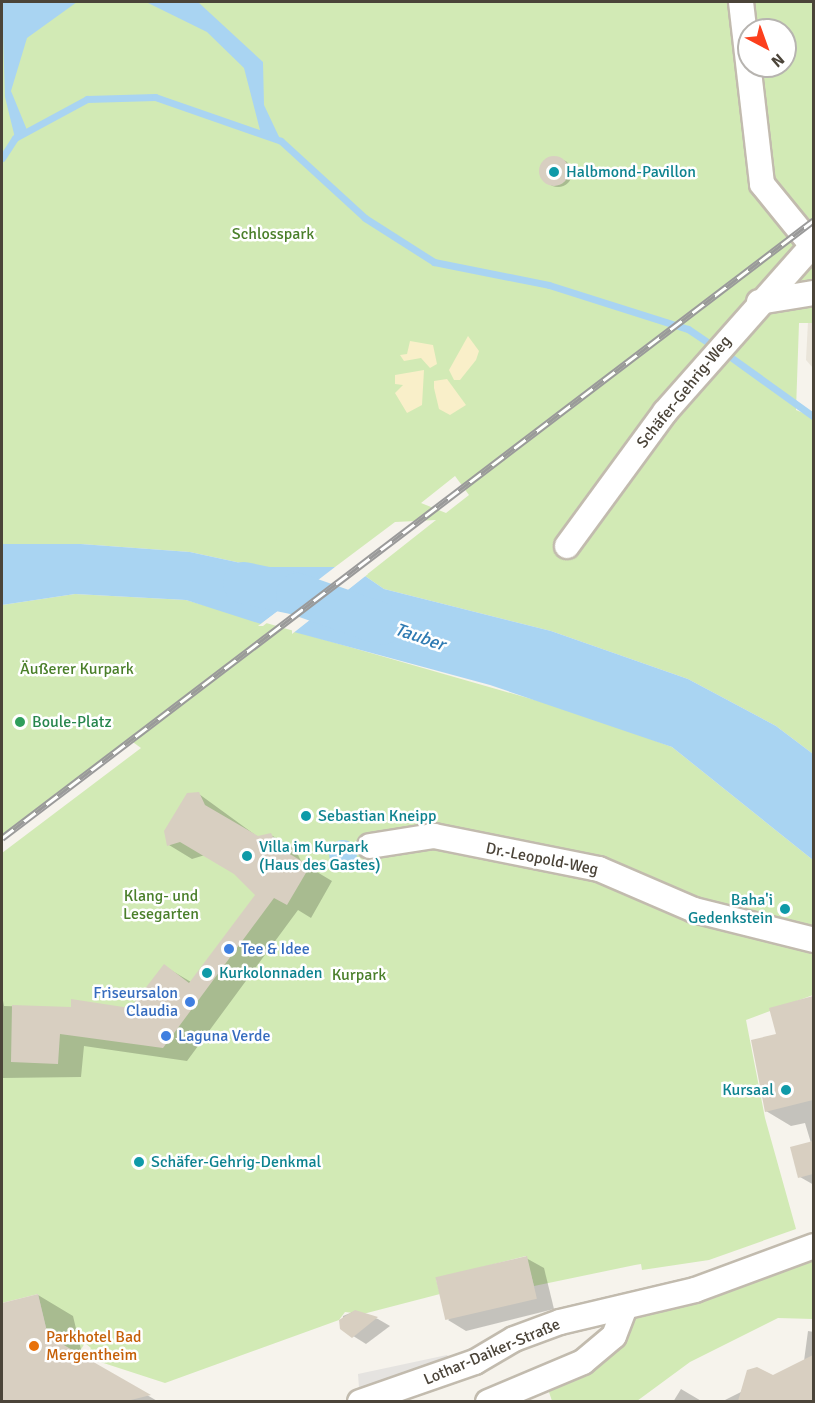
<!DOCTYPE html>
<meta charset="utf-8">
<style>
body{margin:0}
#map{position:relative;width:815px;height:1403px;overflow:hidden;background:#f6f3ec;font-family:Signika,sans-serif}
div>[style]{position:absolute}
.residential>*{inset:0;background:#eae5da}
.green>*{inset:0;background:#d2eab5}
.sand>*{inset:0;background:#f9efc9}
.parking>*{inset:0;background:#e5e3e0}
.water>*{inset:0;background:#a9d4f2}
.round{border-radius:50%}
.pier>*{inset:0;background:#f6f3ec}
.shadow>*{inset:0;background:#0003}
.stream>*{height:7px;margin:-3.5px;padding:0 3.5px;transform-origin:3.5px;border-radius:3.5px;background:#a9d4f2}
.river>*{height:42px;margin:-21px;padding:0 21px;transform-origin:21px;border-radius:21px;background:#a9d4f2}
.building>*{inset:0;background:#d8cfc1;transform-origin:0 0}
.roads{filter:drop-shadow(2px 0 #c2bbae) drop-shadow(-2px 0 #c2bbae) drop-shadow(0 2px #c2bbae) drop-shadow(0 -2px #c2bbae)}
.minor>*{height:24px;margin:-12px;padding:0 12px;transform-origin:12px;border-radius:12px;background:#fff}
.rail>*{height:7px;margin-top:-3.5px;transform-origin:0;background:repeating-linear-gradient(90deg,#fff 0 14px,#9a9a9a 0 28px);box-sizing:border-box;border-block:2px solid #9a9a9a}
.dots>*{width:16px;height:16px;translate:-50% -50%;box-sizing:border-box;border:3px solid #fff;border-radius:50%}
span{translate:-50% -50%;white-space:nowrap;text-align:center;line-height:1.15;-webkit-text-stroke:5px #fff;paint-order:stroke}
.culture-label{font-size:16px;color:#0d838f}
.left{translate:0 -50%;text-align:left}
.right{translate:-100% -50%;text-align:right}
.park-label{font-size:16px;color:#4a7f2a}
.street-label{font-size:16px;color:#4b4439}
.leisure-label{font-size:16px;color:#27864d}
.shop-label{font-size:16px;color:#366cbe}
.food-label{font-size:16px;color:#c56008}
.water-label{font-size:18px;color:#2e7ab2;font-style:italic}
.frame{position:absolute;inset:0;border:3px solid #4b4439;pointer-events:none}
.north{position:absolute;left:737px;top:18px;width:60px;height:60px;box-sizing:border-box;background:#fff;border:2px solid #b7b4b0;border-radius:50%;rotate:139deg;font-size:16px;font-weight:700;line-height:24px;text-align:center;color:#4b4439}
.north::after{content:'';display:block;margin:auto;width:21px;height:27px;background:#fc3f1d;clip-path:polygon(50% 0,100% 100%,50% 72%,0 100%)}
</style>
<div id="map">
<div class="residential">
<div style="clip-path:polygon(813px 225px,813px 368px,806px 360px)"></div>
</div>
<div class="green">
<div style="clip-path:polygon(evenodd,2px 2px,813px 2px,813px 220px,800px 231px,813px 248px,814px 323px,799px 323px,796px 410px,813px 417px,813px 754px,776px 726px,688px 679px,551px 631px,384px 589px,365px 576px,436px 520px,395px 522px,335px 567px,260px 567px,190px 552px,81px 544px,2px 544px,2px 2px,749px 30px,785px 30px,785px 66px,749px 66px,749px 30px,2px 2px,455px 476px,469px 495px,446px 513px,421px 503px,455px 476px)"></div>
<div style="clip-path:polygon(75px 594px,186px 600px,580px 713px,672px 747px,813px 860px,813px 995px,746px 1020px,765px 1118px,796px 1229px,709px 1260px,642px 1270px,641px 1264px,635px 1265px,534px 1286px,526px 1256px,436px 1279px,440px 1294px,363px 1314px,345px 1312px,339px 1320px,165px 1383px,85px 1357px,91px 1348px,85px 1343px,78px 1354px,48px 1336px,38px 1294px,2px 1303px,2px 853px,141px 748px,130px 740px,2px 838px,2px 605px)"></div>
<div style="clip-path:polygon(813px 1246px,813px 1319px,778px 1318px,690px 1362px,637px 1401px,552px 1401px,545px 1380px,583px 1362px,625px 1307px)"></div>
</div>
<div class="sand">
<div style="clip-path:polygon(468px 336px,479px 351px,476px 360px,460px 380px,454px 380px,449px 370px)"></div>
<div style="clip-path:polygon(410px 341px,433px 345px,437px 364px,430px 368px,421px 358px,404px 361px,400px 355px,407px 354px)"></div>
<div style="clip-path:polygon(424px 370px,422px 405px,407px 413px,395px 393px,403px 385px,395px 384px,395px 375px)"></div>
<div style="clip-path:polygon(447px 379px,466px 405px,450px 415px,439px 409px,434px 388px,434px 381px)"></div>
</div>
<div class="parking">
<div style="clip-path:polygon(447px 1355px,458px 1368px,360px 1401px,358px 1374px)"></div>
</div>
<div class="water">
<div style="clip-path:polygon(2px 2px,77px 2px,27px 38px,11px 91px,27px 130px,15px 138px,5px 97px)"></div>
<div style="clip-path:polygon(146px 2px,198px 2px,263px 62px,264px 105px,281px 141px,261px 134px,244px 68px,207px 32px)"></div>
<div style="clip-path:polygon(2px 544px,81px 544px,190px 552px,260px 567px,335px 567px,261px 624px,186px 600px,75px 594px,2px 605px)"></div>
<div style="clip-path:polygon(365px 576px,384px 589px,551px 631px,688px 679px,776px 726px,813px 754px,813px 860px,672px 747px,490px 685px,294px 632px)"></div>
<div class="round" style="left:329px;top:840px;width:28px;height:28px"></div>
</div>
<div class="pier">
<div style="clip-path:polygon(338px 566px,263px 626px,258px 626px)"></div>
<div style="clip-path:polygon(364px 574px,368px 574px,292px 634px,292px 630px)"></div>
</div>
<div class="shadow">
<div class="round" style="left:544px;top:159px;width:28px;height:28px"></div>
<div style="clip-path:polygon(199px 794px,258px 837px,271px 835px,295px 849px,302px 863px,332px 881px,311px 918px,298px 910px,187px 1061px,84px 1046px,81px 1077px,2px 1078px,2px 995px,4px 1006px,131px 1010px,164px 966px,191px 982px,257px 895px,235px 873px,205px 855px,192px 859px,169px 845px)"></div>
<div style="clip-path:polygon(814px 998px,814px 1185px,800px 1177px,811px 1143px,805px 1123px,791px 1126px,766px 1111px,778px 1035px,771px 1009px)"></div>
<div style="clip-path:polygon(526px 1258px,544px 1268px,554px 1309px,466px 1331px,448px 1320px)"></div>
<div style="clip-path:polygon(38px 1295px,73px 1316px,83px 1358px,159px 1402px,2px 1402px,2px 1304px)"></div>
<div style="clip-path:polygon(355px 1311px,378px 1319px,390px 1326px,366px 1344px,342px 1329px,343px 1316px)"></div>
<div style="clip-path:polygon(808px 1331px,814px 1332px,814px 1402px,721px 1402px,741px 1392px,748px 1371px,773px 1377px,804px 1361px)"></div>
<div style="clip-path:polygon(681px 1389px,703px 1402px,673px 1402px)"></div>
</div>
<div class="stream">
<div style="left:2px;top:158px;width:24px;rotate:-57deg"></div>
<div style="left:15px;top:138px;width:82px;rotate:-28.4deg"></div>
<div style="left:87px;top:99px;width:68px;rotate:-1.7deg"></div>
<div style="left:155px;top:97px;width:133px;rotate:19.2deg"></div>
<div style="left:281px;top:141px;width:114px;rotate:42.5deg"></div>
<div style="left:365px;top:218px;width:82px;rotate:32.5deg"></div>
<div style="left:434px;top:262px;width:117px;rotate:11.3deg"></div>
<div style="left:549px;top:285px;width:146px;rotate:17.6deg"></div>
<div style="left:688px;top:329px;width:32px;rotate:34deg"></div>
<div style="left:725px;top:353px;width:110px;rotate:35.7deg"></div>
</div>
<div class="river">
<div style="left:244px;top:583px;width:54px;rotate:11.7deg"></div>
<div style="left:297px;top:594px;width:90px;rotate:19.4deg"></div>
</div>
<div class="building">
<div class="round" style="left:539px;top:156px;width:30px;height:30px"></div>
<div style="clip-path:polygon(199px 792px,205px 805px,258px 836px,271px 833px,278px 847px,310px 866px,287px 905px,274px 898px,163px 1048px,60px 1034px,58px 1064px,11px 1062px,12px 1005px,71px 1007px,71px 999px,130px 1008px,164px 964px,189px 983px,255px 895px,234px 874px,180px 842px,167px 846px,164px 831px,187px 793px)"></div>
<div style="clip-path:polygon(813px 996px,813px 1100px,765px 1112px,751px 1040px,776px 1034px,769px 1008px)"></div>
<div style="clip-path:polygon(813px 1141px,813px 1174px,798px 1178px,790px 1147px)"></div>
<div style="left:527px;top:1256px;width:44px;height:94px;rotate:77deg"></div>
<div style="clip-path:polygon(38px 1294px,48px 1336px,151px 1395px,127px 1401px,2px 1401px,2px 1303px)"></div>
<div style="clip-path:polygon(355px 1310px,378px 1317px,352px 1338px,340px 1329px,339px 1320px)"></div>
<div style="clip-path:polygon(813px 1355px,813px 1401px,738px 1401px,747px 1370px,757px 1367px,773px 1375px)"></div>
</div>
<div class="roads">
<div class="minor">
<div style="left:741px;top:2px;width:183px;rotate:83.4deg"></div>
<div style="left:762px;top:184px;width:82px;rotate:50.9deg"></div>
<div style="left:759px;top:302px;width:56px;rotate:-9.3deg"></div>
<div style="left:567px;top:546px;width:166px;rotate:-53.8deg"></div>
<div style="left:665px;top:412px;width:222px;rotate:-48.5deg"></div>
<div style="left:370px;top:846px;width:65px;rotate:-8.9deg"></div>
<div style="left:434px;top:836px;width:168px;rotate:11.3deg"></div>
<div style="left:599px;top:869px;width:103px;rotate:23.3deg"></div>
<div style="left:694px;top:910px;width:124px;rotate:14deg"></div>
<div style="left:360px;top:1402px;width:122px;rotate:-19.2deg"></div>
<div style="left:475px;top:1362px;width:45px;rotate:-30.5deg"></div>
<div style="left:514px;top:1339px;width:49px;rotate:-20.3deg"></div>
<div style="left:560px;top:1322px;width:139px;rotate:-13.3deg"></div>
<div style="left:695px;top:1290px;width:127px;rotate:-20.3deg"></div>
<div style="left:488px;top:1402px;width:103px;rotate:-22.8deg"></div>
<div style="left:583px;top:1362px;width:40px;rotate:-40deg"></div>
<div style="left:614px;top:1336px;width:31px;rotate:-69deg"></div>
</div>
</div>
<div class="rail">
<div style="left:2px;top:838px;width:1020px;rotate:-37.27deg"></div>
</div>
<div class="dots">
<div style="left:554px;top:172px;background:#0f9aa8"></div>
<div style="left:20px;top:722px;background:#2e9e5b"></div>
<div style="left:306px;top:816px;background:#0f9aa8"></div>
<div style="left:247px;top:856px;background:#0f9aa8"></div>
<div style="left:785px;top:909px;background:#0f9aa8"></div>
<div style="left:229px;top:949px;background:#3f7fe0"></div>
<div style="left:207px;top:973px;background:#0f9aa8"></div>
<div style="left:190px;top:1002px;background:#3f7fe0"></div>
<div style="left:166px;top:1036px;background:#3f7fe0"></div>
<div style="left:786px;top:1090px;background:#0f9aa8"></div>
<div style="left:139px;top:1162px;background:#0f9aa8"></div>
<div style="left:34px;top:1346px;background:#e8710a"></div>
</div>
<div class="culture-label">
<span class="left" style="left:566px;top:172px">Halbmond-Pavillon</span>
<span class="left" style="left:318px;top:816px">Sebastian Kneipp</span>
<span class="left" style="left:259px;top:856px">Villa im Kurpark<br>(Haus des Gastes)</span>
<span class="right" style="left:773px;top:909px">Baha'i<br>Gedenkstein</span>
<span class="left" style="left:219px;top:973px">Kurkolonnaden</span>
<span class="right" style="left:774px;top:1090px">Kursaal</span>
<span class="left" style="left:151px;top:1162px">Schäfer-Gehrig-Denkmal</span>
</div>
<div class="park-label">
<span style="left:273px;top:234px">Schlosspark</span>
<span style="left:77px;top:669px">Äußerer Kurpark</span>
<span style="left:161px;top:905px">Klang- und<br>Lesegarten</span>
<span style="left:359px;top:975px">Kurpark</span>
</div>
<div class="street-label">
<span style="left:684px;top:392px;rotate:-51deg">Schäfer-Gehrig-Weg</span>
<span style="left:542px;top:859px;rotate:11deg">Dr.-Leopold-Weg</span>
<span style="left:492px;top:1352px;rotate:-23deg">Lothar-Daiker-Straße</span>
</div>
<div class="leisure-label">
<span class="left" style="left:32px;top:722px">Boule-Platz</span>
</div>
<div class="shop-label">
<span class="left" style="left:241px;top:949px">Tee &amp; Idee</span>
<span class="right" style="left:178px;top:1002px">Friseursalon<br>Claudia</span>
<span class="left" style="left:178px;top:1036px">Laguna Verde</span>
</div>
<div class="food-label">
<span class="left" style="left:46px;top:1346px">Parkhotel Bad<br>Mergentheim</span>
</div>
<div class="water-label">
<span style="left:420px;top:637px;rotate:19deg">Tauber</span>
</div>
<div class="frame"></div>
<div class="north">N</div>
</div>
